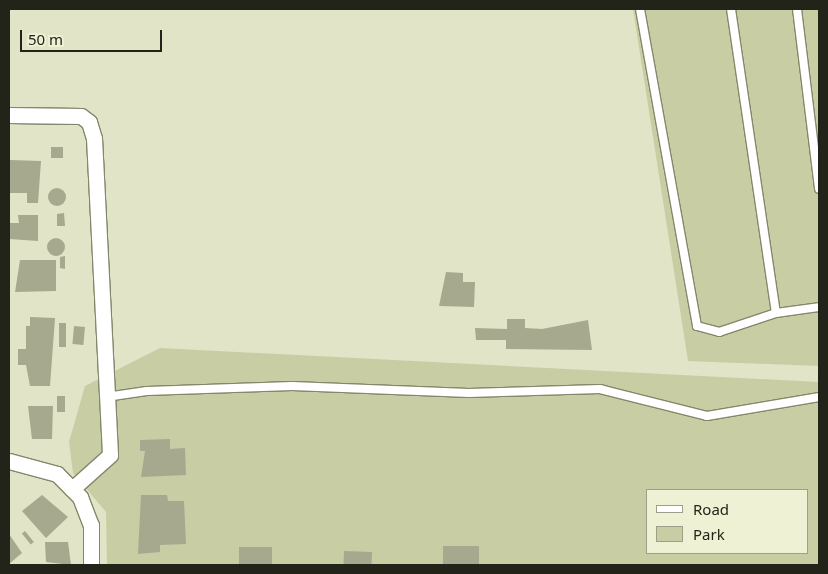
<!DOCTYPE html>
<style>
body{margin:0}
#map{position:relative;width:828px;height:574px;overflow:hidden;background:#e1e4c7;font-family:"Noto Sans",sans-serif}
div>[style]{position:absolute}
.green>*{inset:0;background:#c9cda3}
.building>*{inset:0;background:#a6a98d;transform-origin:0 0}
.round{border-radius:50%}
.roads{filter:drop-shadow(1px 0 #85876c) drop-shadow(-1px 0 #85876c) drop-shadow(0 1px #85876c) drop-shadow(0 -1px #85876c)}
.service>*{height:8px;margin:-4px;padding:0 4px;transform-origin:4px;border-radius:4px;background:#fff}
.minor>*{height:15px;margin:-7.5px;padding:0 7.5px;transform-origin:7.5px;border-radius:7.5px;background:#fff}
span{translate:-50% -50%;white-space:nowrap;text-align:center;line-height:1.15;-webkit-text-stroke:4px #eef1d4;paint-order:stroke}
.frame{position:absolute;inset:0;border:10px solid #232419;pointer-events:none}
.legend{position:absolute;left:646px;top:489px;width:162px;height:65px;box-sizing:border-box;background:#eef1d4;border:1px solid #9d9f89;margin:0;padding:6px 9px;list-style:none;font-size:15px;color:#232419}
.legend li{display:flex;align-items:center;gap:10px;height:25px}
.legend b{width:25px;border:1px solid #9d9f89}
.scale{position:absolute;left:20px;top:30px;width:142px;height:22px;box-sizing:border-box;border:2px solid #232419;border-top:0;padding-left:6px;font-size:15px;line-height:18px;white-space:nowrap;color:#232419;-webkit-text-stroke:4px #eef1d4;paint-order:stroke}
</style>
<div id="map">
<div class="green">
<div style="clip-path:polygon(633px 9px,819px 9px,819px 366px,688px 361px)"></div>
<div style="clip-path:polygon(evenodd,160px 348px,819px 382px,819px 565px,107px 565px,106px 512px,73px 473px,69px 442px,85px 386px,160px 348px,647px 490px,807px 490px,807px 553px,647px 553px,647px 490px)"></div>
</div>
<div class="building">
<div style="left:51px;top:147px;width:12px;height:11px"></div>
<div style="clip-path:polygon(10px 160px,41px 161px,38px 203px,27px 203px,27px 193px,9px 193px)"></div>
<div class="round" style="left:48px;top:188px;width:18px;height:18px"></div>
<div style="clip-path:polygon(64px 213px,65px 226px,57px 226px,57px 214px)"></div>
<div style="clip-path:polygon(18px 215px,38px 215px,38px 241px,9px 239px,9px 223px,19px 223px)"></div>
<div class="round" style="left:47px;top:238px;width:18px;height:18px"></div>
<div style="clip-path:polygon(65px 256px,65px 269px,60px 268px,60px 257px)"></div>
<div style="clip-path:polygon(20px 260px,56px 260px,56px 291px,15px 292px)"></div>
<div style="clip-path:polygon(446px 272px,463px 273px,463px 282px,475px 282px,474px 307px,439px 306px)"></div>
<div style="clip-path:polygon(30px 317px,55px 318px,50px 386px,30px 386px,26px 365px,18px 365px,18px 349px,26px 349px,26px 326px,30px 326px)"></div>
<div style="clip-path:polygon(507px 319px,525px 319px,525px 328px,542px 329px,588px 320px,592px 350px,506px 349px,506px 340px,476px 340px,475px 328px,507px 329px)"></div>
<div style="left:59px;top:323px;width:7px;height:24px"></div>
<div style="left:74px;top:326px;width:11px;height:18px;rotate:5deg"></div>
<div style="left:57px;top:396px;width:8px;height:16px"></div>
<div style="clip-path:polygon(28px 406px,53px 406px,52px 439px,32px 439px)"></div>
<div style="clip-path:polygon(170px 439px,170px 449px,185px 448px,186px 475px,141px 477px,145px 451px,140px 451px,140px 440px)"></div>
<div style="clip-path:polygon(42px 495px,68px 517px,46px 538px,22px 511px)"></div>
<div style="clip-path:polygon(141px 495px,167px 495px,168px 501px,184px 501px,186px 544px,160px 545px,160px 552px,138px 554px)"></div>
<div style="left:25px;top:531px;width:14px;height:4px;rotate:51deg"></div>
<div style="clip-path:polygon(9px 534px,22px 553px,9px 564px)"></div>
<div style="clip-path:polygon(45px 542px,68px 542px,71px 565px,46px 562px)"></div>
<div style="left:443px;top:546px;width:36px;height:19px"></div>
<div style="left:272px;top:547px;width:18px;height:33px;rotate:90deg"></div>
<div style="left:344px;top:551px;width:28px;height:14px;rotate:2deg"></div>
</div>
<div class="roads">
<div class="service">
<div style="left:640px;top:9px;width:322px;rotate:79.8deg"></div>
<div style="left:697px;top:326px;width:23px;rotate:15deg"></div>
<div style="left:719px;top:332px;width:60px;rotate:-18.4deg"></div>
<div style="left:776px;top:313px;width:43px;rotate:-7.9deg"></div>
<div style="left:731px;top:9px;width:307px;rotate:81.6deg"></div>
<div style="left:797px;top:9px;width:181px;rotate:83deg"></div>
<div style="left:106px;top:397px;width:41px;rotate:-8.3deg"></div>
<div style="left:147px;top:391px;width:145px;rotate:-2deg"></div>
<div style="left:292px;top:386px;width:177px;rotate:2.3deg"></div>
<div style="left:469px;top:393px;width:131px;rotate:-1.7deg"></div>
<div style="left:600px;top:389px;width:110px;rotate:14.2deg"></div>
<div style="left:707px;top:416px;width:114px;rotate:-9.6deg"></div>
</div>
<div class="minor">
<div style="left:9px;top:115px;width:72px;rotate:0.8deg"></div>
<div style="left:81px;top:116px;width:10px;rotate:37deg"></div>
<div style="left:89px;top:122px;width:17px;rotate:73deg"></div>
<div style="left:94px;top:138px;width:317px;rotate:87.1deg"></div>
<div style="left:110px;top:455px;width:51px;rotate:138.2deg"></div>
<div style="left:9px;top:461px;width:50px;rotate:15.2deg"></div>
<div style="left:57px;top:474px;width:33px;rotate:45deg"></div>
<div style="left:80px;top:497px;width:30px;rotate:69deg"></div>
<div style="left:91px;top:525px;width:40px;rotate:90deg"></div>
</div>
</div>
<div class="frame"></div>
<ul class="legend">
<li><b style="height:6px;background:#fff"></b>Road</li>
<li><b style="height:14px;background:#c9cda3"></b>Park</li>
</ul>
<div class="scale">50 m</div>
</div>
